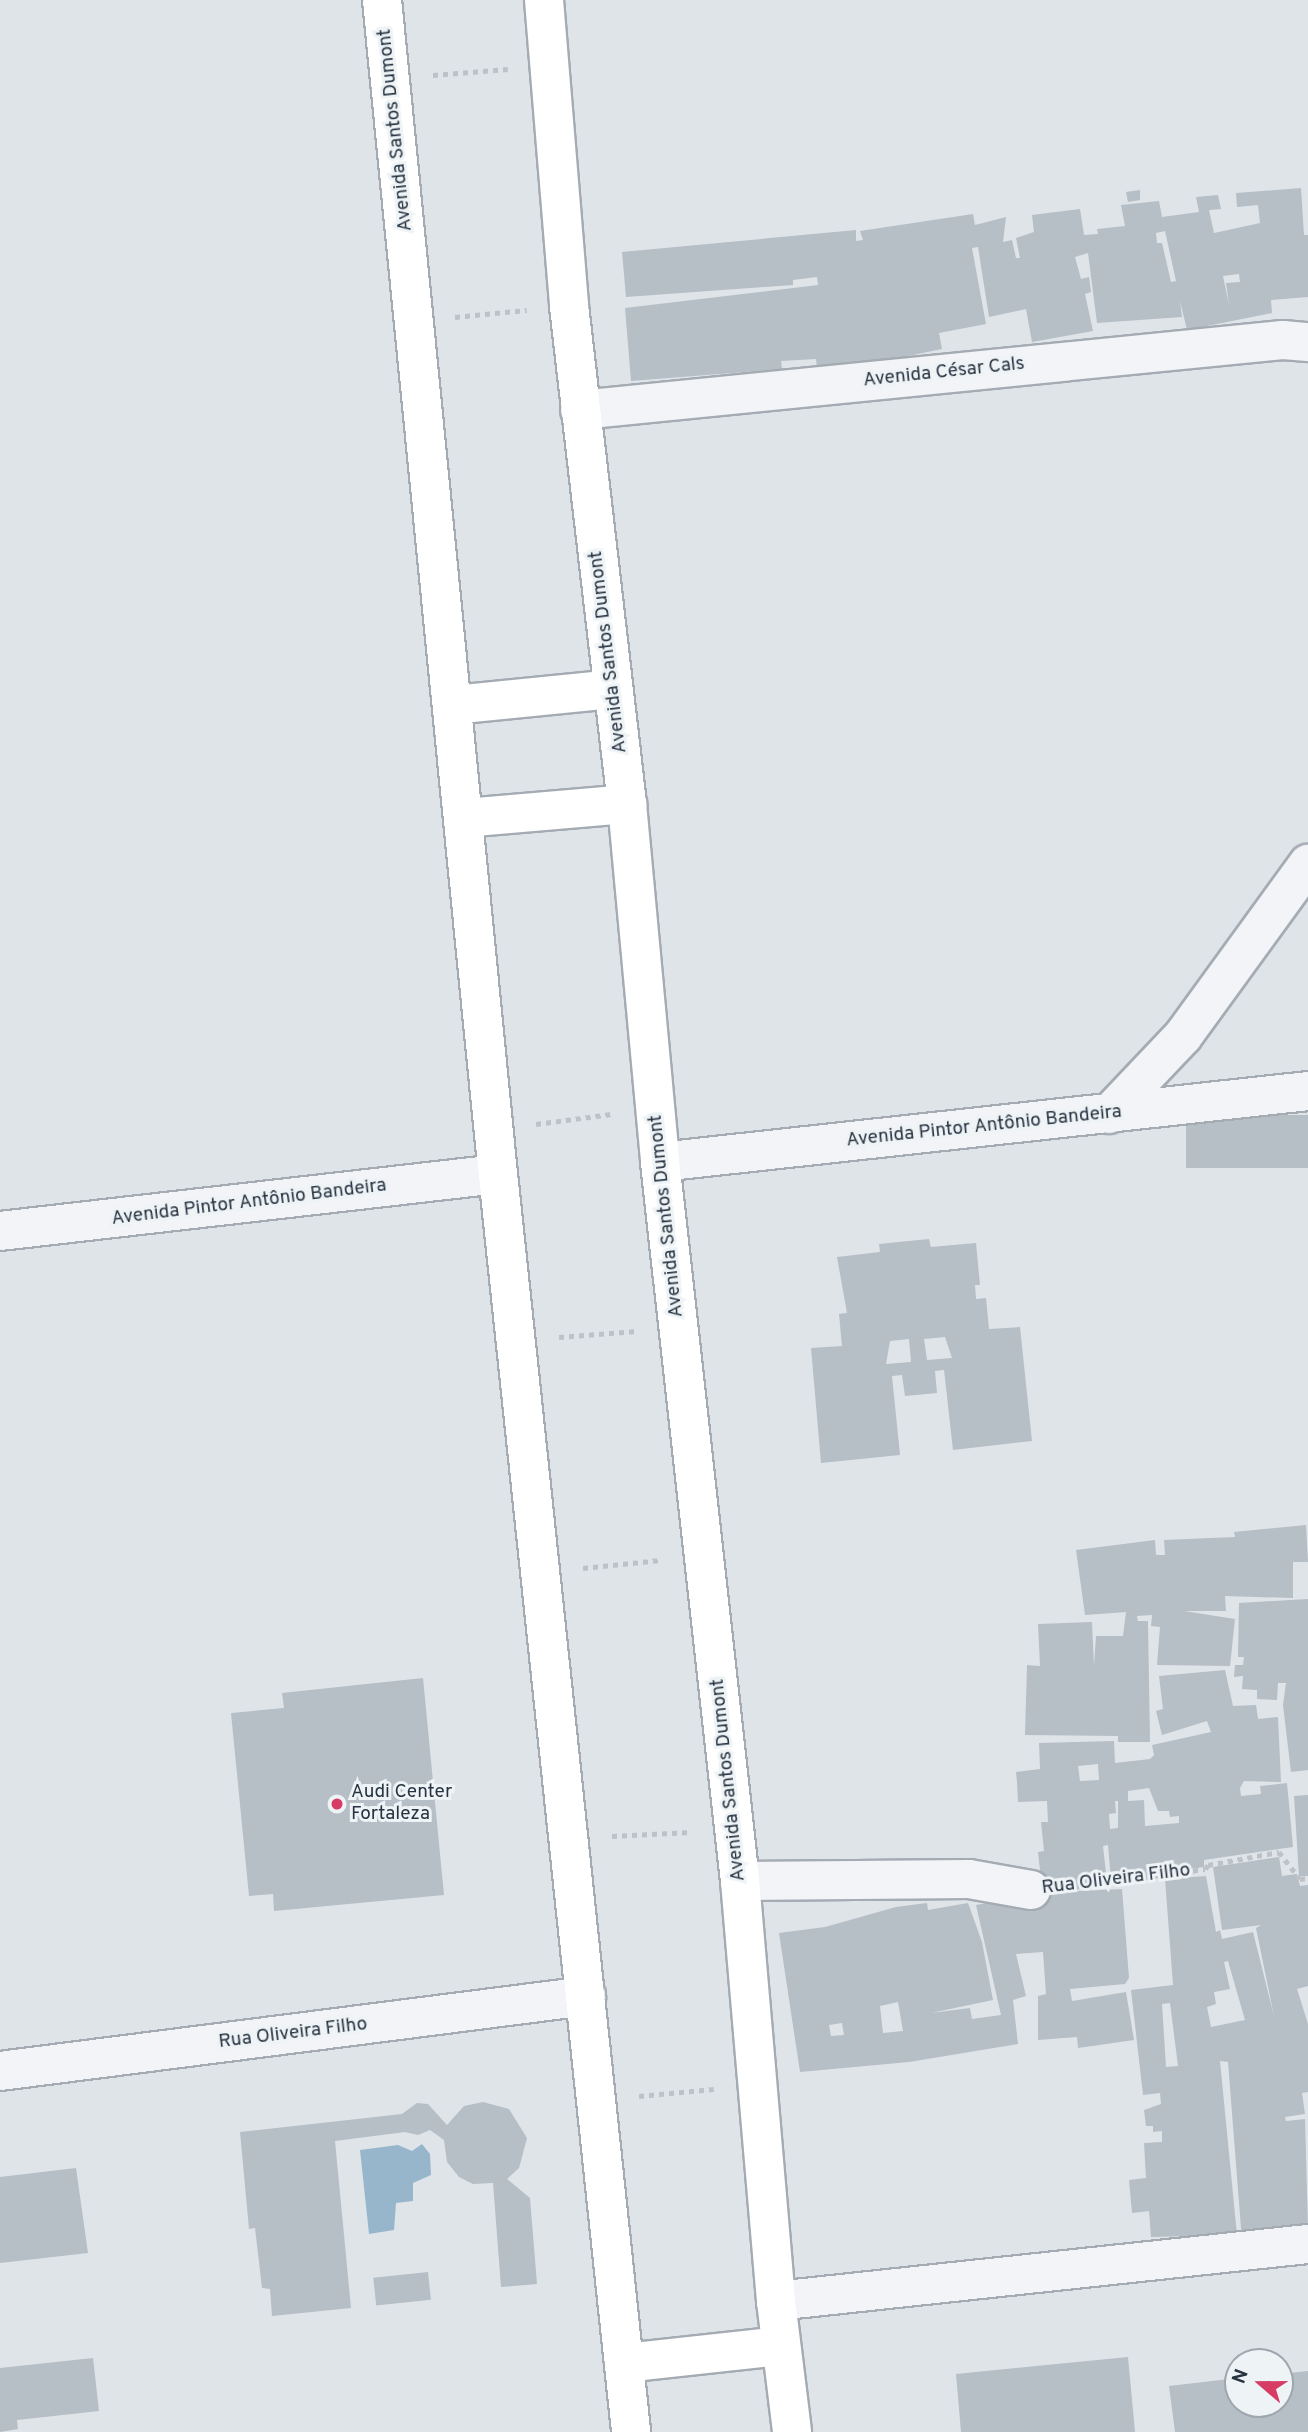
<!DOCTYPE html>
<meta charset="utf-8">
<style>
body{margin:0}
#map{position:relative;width:1308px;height:2432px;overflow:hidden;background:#dfe4e9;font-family:Overpass,sans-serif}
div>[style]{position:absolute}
.water>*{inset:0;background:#98b6cb}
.building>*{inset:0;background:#b6bec6;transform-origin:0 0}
.path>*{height:4.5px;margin-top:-2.25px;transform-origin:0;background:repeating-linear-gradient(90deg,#bdc2c8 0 5px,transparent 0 10px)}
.roads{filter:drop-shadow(2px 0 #a4abb3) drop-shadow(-2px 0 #a4abb3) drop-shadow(0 2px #a4abb3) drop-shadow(0 -2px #a4abb3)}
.street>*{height:38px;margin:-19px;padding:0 19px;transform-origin:19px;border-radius:19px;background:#f2f4f7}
.primary>*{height:38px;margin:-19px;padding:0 19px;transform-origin:19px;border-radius:19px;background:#fff}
.dots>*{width:19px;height:19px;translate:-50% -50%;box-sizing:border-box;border:4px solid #eef3f6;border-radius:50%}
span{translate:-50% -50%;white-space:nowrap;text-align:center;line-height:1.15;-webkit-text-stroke:6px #eef3f6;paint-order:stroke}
.street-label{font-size:19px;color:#273341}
.poi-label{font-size:19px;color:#273341}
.left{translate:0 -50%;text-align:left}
.north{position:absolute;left:1224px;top:2348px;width:70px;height:70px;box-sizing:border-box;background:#eef3f6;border:2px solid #9ea6ae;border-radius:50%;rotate:290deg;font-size:19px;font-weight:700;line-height:28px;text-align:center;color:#273341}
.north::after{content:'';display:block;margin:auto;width:24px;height:32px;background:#d63c64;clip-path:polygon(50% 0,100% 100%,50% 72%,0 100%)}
</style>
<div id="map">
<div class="water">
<div style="clip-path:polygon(422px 2144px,430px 2154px,431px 2175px,413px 2183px,413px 2201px,396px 2203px,394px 2230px,369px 2234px,360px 2150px,398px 2145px,412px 2151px)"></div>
</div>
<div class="building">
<div style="clip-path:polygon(evenodd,1301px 188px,1304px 235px,1308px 235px,1308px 297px,1271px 300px,1272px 313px,1187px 330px,1180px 301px,1182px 317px,1097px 323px,1088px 253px,1075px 257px,1081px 279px,1089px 277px,1091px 292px,1085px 294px,1093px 331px,1032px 342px,1026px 309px,989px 317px,978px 247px,972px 248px,986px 324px,939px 333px,942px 349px,908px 356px,909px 361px,858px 369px,857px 361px,837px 364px,839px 376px,818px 378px,816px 359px,781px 361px,782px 369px,631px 381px,625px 308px,818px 285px,817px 277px,793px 280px,793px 285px,626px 297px,622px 252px,856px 230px,856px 241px,863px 240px,860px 231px,973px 214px,975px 225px,1006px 217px,1003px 242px,1012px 240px,1016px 258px,1020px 258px,1016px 238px,1034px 232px,1032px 215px,1080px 209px,1084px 235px,1098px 234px,1097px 229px,1125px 226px,1121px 205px,1159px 201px,1162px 217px,1199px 212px,1196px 197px,1218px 195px,1221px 209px,1209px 210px,1214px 233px,1260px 223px,1258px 205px,1237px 207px,1236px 193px,1301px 188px,1165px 231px,1176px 281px,1171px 282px,1162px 243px,1157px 243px,1156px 233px,1165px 231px,1301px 188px,1239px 274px,1240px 282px,1226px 283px,1229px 305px,1223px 276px,1239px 274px)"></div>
<div style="clip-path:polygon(1140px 190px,1140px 200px,1128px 202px,1126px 192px)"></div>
<div style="left:1308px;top:1115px;width:53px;height:122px;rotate:90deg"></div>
<div style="clip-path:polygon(evenodd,929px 1239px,931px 1247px,976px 1243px,980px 1285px,975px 1285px,976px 1299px,986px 1298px,989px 1329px,1020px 1327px,1032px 1441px,953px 1450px,944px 1370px,935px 1371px,937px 1393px,905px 1396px,902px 1375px,892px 1376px,900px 1455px,821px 1463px,811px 1348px,842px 1346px,839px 1314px,847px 1313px,837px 1257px,880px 1252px,879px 1244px,929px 1239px,945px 1337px,952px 1358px,927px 1360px,924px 1339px,945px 1337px,929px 1239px,909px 1339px,911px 1362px,886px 1364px,890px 1341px,909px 1339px)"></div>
<div style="clip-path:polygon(1306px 1525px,1308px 1562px,1293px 1562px,1293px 1598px,1225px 1596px,1226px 1611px,1184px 1611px,1235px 1619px,1230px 1666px,1157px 1665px,1160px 1627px,1151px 1626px,1152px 1615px,1137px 1616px,1138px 1621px,1148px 1621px,1150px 1742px,1118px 1742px,1118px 1736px,1025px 1735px,1027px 1665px,1040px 1666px,1038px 1624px,1092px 1622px,1094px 1666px,1096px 1636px,1123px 1636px,1126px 1612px,1085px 1615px,1076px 1550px,1155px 1540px,1156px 1555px,1165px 1555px,1164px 1540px,1235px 1537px,1234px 1532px)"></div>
<div style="clip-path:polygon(1308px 1599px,1308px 1770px,1291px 1772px,1283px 1705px,1286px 1683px,1278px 1683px,1277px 1700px,1257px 1699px,1257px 1690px,1242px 1689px,1243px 1676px,1234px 1677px,1235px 1665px,1243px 1665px,1244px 1657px,1238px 1657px,1239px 1603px)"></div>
<div style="clip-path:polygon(evenodd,1225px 1670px,1233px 1706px,1256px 1705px,1258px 1719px,1278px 1717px,1281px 1782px,1244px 1781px,1240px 1788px,1241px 1796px,1261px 1794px,1260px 1786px,1287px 1783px,1293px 1847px,1204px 1860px,1204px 1867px,1111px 1880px,1108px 1845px,1103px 1846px,1107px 1882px,1042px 1888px,1038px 1852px,1044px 1851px,1041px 1822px,1048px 1822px,1047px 1801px,1018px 1802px,1017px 1782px,1016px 1772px,1040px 1769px,1039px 1743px,1114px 1741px,1115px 1763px,1150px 1759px,1154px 1755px,1152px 1745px,1211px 1732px,1207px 1721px,1162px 1735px,1156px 1711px,1163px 1709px,1159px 1676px,1225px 1670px,1098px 1764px,1099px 1780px,1080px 1781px,1078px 1766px,1098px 1764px,1225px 1670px,1149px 1788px,1158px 1811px,1169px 1811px,1170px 1817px,1179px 1816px,1179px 1823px,1145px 1826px,1144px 1800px,1128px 1801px,1128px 1791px,1149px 1788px,1225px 1670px,1115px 1801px,1118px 1801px,1118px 1828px,1110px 1829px,1109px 1814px,1116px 1813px,1115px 1801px)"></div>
<div style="clip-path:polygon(423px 1678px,444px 1895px,274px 1911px,273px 1894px,249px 1896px,231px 1713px,284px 1708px,282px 1693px)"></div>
<div style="clip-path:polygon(1308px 1795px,1308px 1876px,1299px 1876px,1294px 1796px)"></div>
<div style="clip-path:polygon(evenodd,1279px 1857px,1282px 1876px,1297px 1874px,1300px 1886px,1308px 1885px,1308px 1986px,1297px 1989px,1308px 2024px,1308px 2092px,1302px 2093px,1305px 2114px,1285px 2117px,1286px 2121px,1305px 2119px,1308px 2229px,1242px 2241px,1228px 2062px,1220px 2061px,1237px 2235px,1151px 2237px,1149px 2211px,1132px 2213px,1129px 2180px,1146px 2178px,1144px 2143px,1162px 2142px,1162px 2131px,1153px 2132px,1153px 2126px,1146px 2126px,1144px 2110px,1161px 2104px,1160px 2093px,1143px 2095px,1131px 1990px,1173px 1985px,1165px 1879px,1206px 1876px,1216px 1932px,1220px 1930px,1222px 1939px,1253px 1932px,1274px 2016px,1256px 1928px,1261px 1925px,1222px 1930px,1213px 1867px,1279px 1857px,1228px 1961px,1245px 2020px,1211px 2027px,1207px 2007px,1216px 2004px,1214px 1992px,1230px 1989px,1224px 1962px,1228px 1961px,1279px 1857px,1170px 2003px,1178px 2066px,1166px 2067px,1162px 2004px,1170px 2003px)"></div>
<div style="clip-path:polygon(evenodd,1122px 1889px,1129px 1978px,1125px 1984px,1070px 1989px,1072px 2001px,1126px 1992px,1134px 2040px,1078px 2048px,1077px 2037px,1038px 2040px,1038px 1996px,1046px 1994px,1043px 1952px,1016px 1954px,1026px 1996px,1013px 2000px,1018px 2044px,909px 2062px,800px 2072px,779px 1933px,825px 1927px,896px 1907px,927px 1903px,928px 1910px,968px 1903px,982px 1942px,993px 2000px,931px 2013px,970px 2008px,972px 2019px,1001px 2015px,976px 1905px,1040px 1893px,1122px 1889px,898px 2002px,903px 2031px,883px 2033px,880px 2006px,898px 2002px,1122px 1889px,842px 2023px,844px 2035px,831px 2036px,829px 2025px,842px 2023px)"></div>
<div style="clip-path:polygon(483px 2102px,509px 2109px,527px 2138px,519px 2168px,507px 2179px,530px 2198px,537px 2284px,501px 2287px,493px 2183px,473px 2184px,459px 2177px,447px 2162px,444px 2140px,430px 2130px,418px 2135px,405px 2132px,335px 2141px,351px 2308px,272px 2316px,270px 2289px,262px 2288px,255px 2228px,249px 2229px,240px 2132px,402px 2114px,417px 2103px,428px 2104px,447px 2125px,464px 2106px)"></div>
<div style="clip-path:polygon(76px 2168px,88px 2253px,0 2263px,0 2177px)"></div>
<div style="left:428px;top:2272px;width:28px;height:55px;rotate:84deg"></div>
<div style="clip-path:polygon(1128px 2357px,1135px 2432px,961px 2432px,956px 2374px)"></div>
<div style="clip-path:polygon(93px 2358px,99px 2411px,17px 2420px,18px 2429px,0 2432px,0 2368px)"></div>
<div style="clip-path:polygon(1308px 2371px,1308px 2432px,1175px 2432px,1169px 2386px,1238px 2378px,1238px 2404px,1280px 2404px,1280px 2374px)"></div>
</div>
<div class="path">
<div style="left:433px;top:75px;width:75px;rotate:-4.6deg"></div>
<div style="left:455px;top:317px;width:72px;rotate:-5.6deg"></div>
<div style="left:536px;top:1124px;width:76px;rotate:-7.6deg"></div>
<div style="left:559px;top:1337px;width:78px;rotate:-4.4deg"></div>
<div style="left:583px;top:1568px;width:78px;rotate:-5.9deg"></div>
<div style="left:612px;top:1836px;width:79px;rotate:-2.9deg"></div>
<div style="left:1074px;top:1887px;width:132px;rotate:-7.8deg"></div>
<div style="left:1205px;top:1869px;width:5px;rotate:-53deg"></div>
<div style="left:1208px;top:1865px;width:72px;rotate:-10.4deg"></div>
<div style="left:1279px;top:1852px;width:34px;rotate:52deg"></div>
<div style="left:1300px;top:1879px;width:8px;rotate:-7deg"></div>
<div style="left:639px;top:2096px;width:75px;rotate:-5.3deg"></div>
</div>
<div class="roads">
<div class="street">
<div style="left:580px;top:410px;width:706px;rotate:-5.69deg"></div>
<div style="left:1283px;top:340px;width:25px;rotate:5deg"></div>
<div style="left:1109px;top:1114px;width:108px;rotate:-46.5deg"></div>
<div style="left:1183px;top:1036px;width:213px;rotate:-54deg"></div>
<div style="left:660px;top:1162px;width:652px;rotate:-6.25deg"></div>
<div style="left:0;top:1231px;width:501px;rotate:-6.53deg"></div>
<div style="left:740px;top:1881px;width:229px;rotate:-0.5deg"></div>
<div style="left:969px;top:1879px;width:63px;rotate:10.1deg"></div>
<div style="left:0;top:2071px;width:591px;rotate:-7.29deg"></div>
<div style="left:776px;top:2301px;width:535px;rotate:-6.12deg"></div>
</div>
<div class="primary">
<div style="left:382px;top:0;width:1180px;rotate:84.36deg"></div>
<div style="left:498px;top:1174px;width:1265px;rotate:83.96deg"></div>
<div style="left:544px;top:0;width:307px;rotate:85.3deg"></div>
<div style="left:569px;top:306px;width:501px;rotate:83.36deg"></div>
<div style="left:627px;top:804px;width:360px;rotate:84.7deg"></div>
<div style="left:660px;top:1162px;width:723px;rotate:83.65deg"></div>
<div style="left:740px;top:1881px;width:422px;rotate:85.1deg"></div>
<div style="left:776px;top:2301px;width:132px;rotate:83deg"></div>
<div style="left:453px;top:705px;width:161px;rotate:-5.7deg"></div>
<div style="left:464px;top:818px;width:164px;rotate:-4.9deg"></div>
<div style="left:624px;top:2363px;width:158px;rotate:-6.2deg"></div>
</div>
</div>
<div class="dots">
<div style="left:337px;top:1804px;background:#d63c64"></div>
</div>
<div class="street-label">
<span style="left:396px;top:130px;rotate:-96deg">Avenida Santos Dumont</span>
<span style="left:944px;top:373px;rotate:-6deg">Avenida César Cals</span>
<span style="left:609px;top:652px;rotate:-97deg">Avenida Santos Dumont</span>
<span style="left:984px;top:1127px;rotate:-6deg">Avenida Pintor Antônio Bandeira</span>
<span style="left:249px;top:1203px;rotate:-7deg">Avenida Pintor Antônio Bandeira</span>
<span style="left:667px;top:1216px;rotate:-96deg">Avenida Santos Dumont</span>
<span style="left:729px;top:1780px;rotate:-96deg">Avenida Santos Dumont</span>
<span style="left:1116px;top:1880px;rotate:-7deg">Rua Oliveira Filho</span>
<span style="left:293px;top:2034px;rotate:-7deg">Rua Oliveira Filho</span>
</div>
<div class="poi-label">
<span class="left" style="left:351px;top:1804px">Audi Center<br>Fortaleza</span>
</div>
<div class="north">N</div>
</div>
